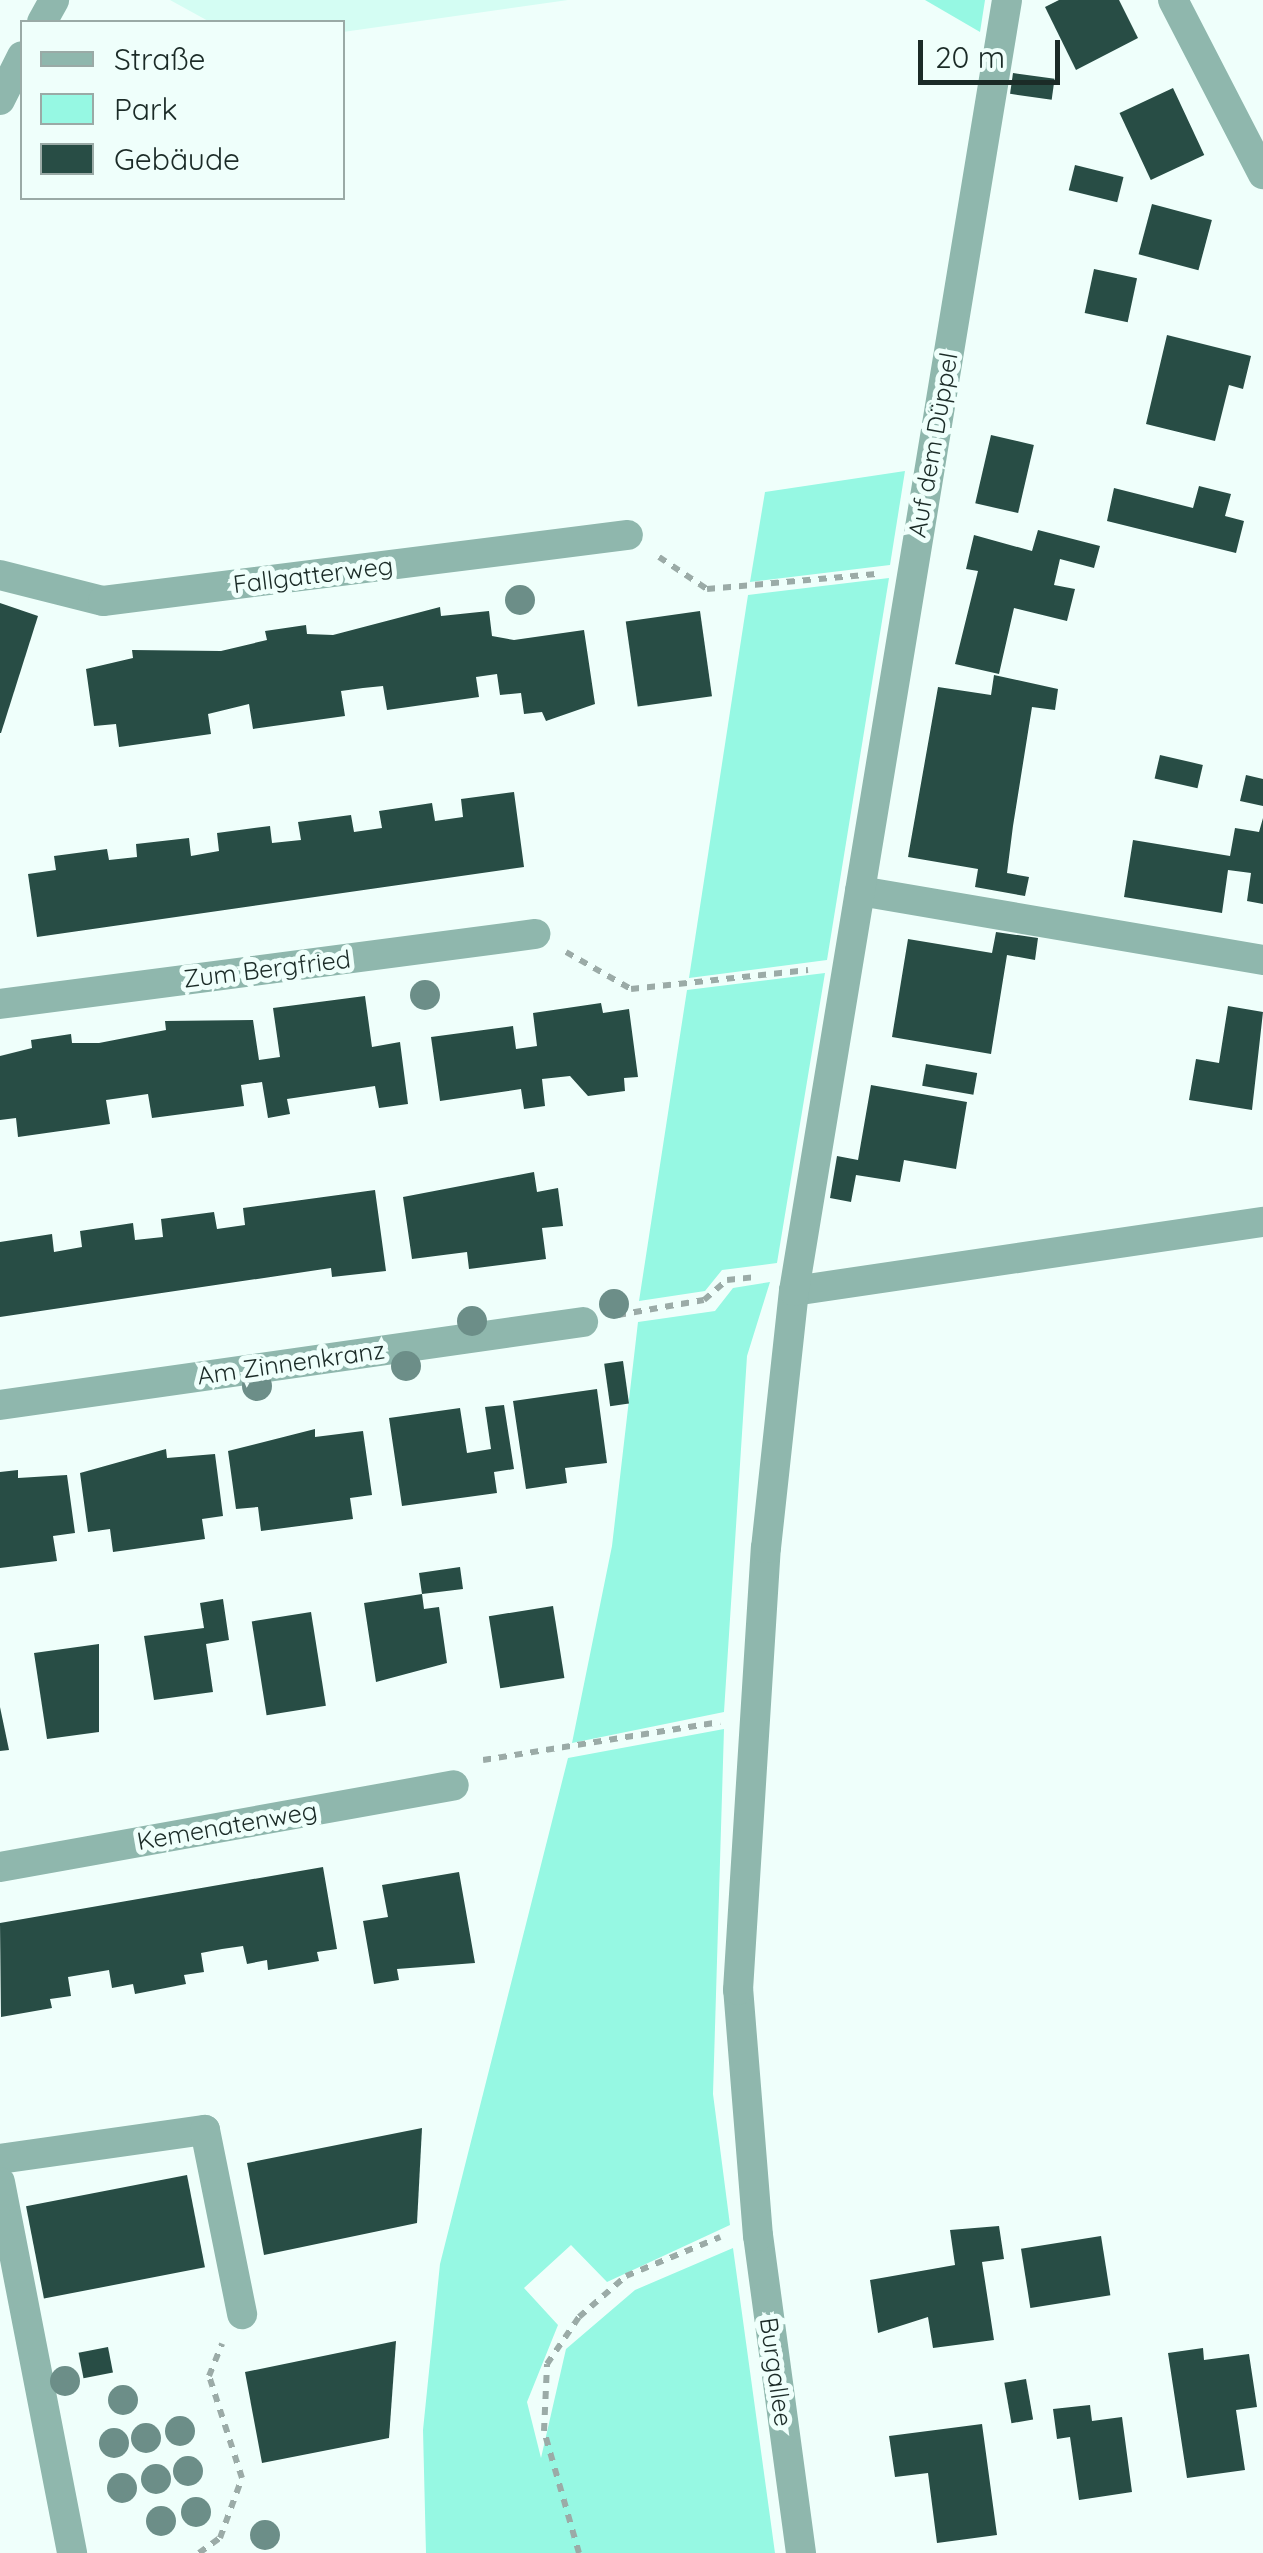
<!DOCTYPE html>
<meta charset="utf-8">
<style>
body{margin:0}
#map{position:relative;width:1263px;height:2553px;overflow:hidden;background:#effffb;font-family:Quicksand,sans-serif}
div>[style]{position:absolute}
.built>*{inset:0;background:#d4fdf3}
.green>*{inset:0;background:#96f8e3}
.building>*{inset:0;background:#284d45;transform-origin:0 0}
.path>*{height:6px;margin-top:-3px;transform-origin:0;background:repeating-linear-gradient(90deg,#9baba7 0 8px,transparent 0 16px)}
.minor>*{height:30px;margin:-15px;padding:0 15px;transform-origin:15px;border-radius:15px;background:#8fb7ad}
.trees>*{width:30px;height:30px;margin:-15px;border-radius:50%;background:#6c8e88}
span{translate:-50% -50%;white-space:nowrap;text-align:center;line-height:1.15;-webkit-text-stroke:10px #effffb;paint-order:stroke}
.street-label{font-size:25px;color:#1b2b27}
.legend{position:absolute;left:20px;top:20px;width:325px;height:180px;box-sizing:border-box;background:#effffb;border:2px solid #9aaaa6;margin:0;padding:12px 18px;list-style:none;font-size:30px;color:#1b2b27}
.legend li{display:flex;align-items:center;gap:20px;height:50px}
.legend b{width:50px;border:2px solid #9aaaa6}
.scale{position:absolute;left:918px;top:40px;width:142px;height:45px;box-sizing:border-box;border:5px solid #1b2b27;border-top:0;padding-left:12px;font-size:30px;line-height:35px;white-space:nowrap;color:#1b2b27;-webkit-text-stroke:8px #effffb;paint-order:stroke}
</style>
<div id="map">
<div class="built">
<div style="clip-path:polygon(170px 0,568px 0,343px 32px,342px 22px,210px 22px)"></div>
</div>
<div class="green">
<div style="clip-path:polygon(925px 0,985px 0,980px 32px)"></div>
<div style="clip-path:polygon(905px 471px,890px 565px,750px 582px,765px 492px)"></div>
<div style="clip-path:polygon(889px 578px,827px 960px,689px 978px,748px 595px)"></div>
<div style="clip-path:polygon(825px 973px,777px 1263px,722px 1270px,705px 1291px,639px 1301px,687px 990px)"></div>
<div style="clip-path:polygon(770px 1282px,747px 1356px,724px 1712px,572px 1743px,612px 1546px,638px 1322px,715px 1311px,733px 1288px)"></div>
<div style="clip-path:polygon(724px 1729px,713px 2094px,730px 2225px,607px 2282px,571px 2245px,524px 2288px,558px 2325px,527px 2402px,541px 2458px,566px 2349px,635px 2290px,733px 2248px,775px 2553px,426px 2553px,423px 2430px,440px 2264px,568px 1758px)"></div>
</div>
<div class="building">
<div style="clip-path:polygon(1059px 0,1119px 0,1138px 38px,1076px 70px,1045px 7px)"></div>
<div style="left:1013px;top:73px;width:42px;height:21px;rotate:8deg"></div>
<div style="left:1173px;top:88px;width:74px;height:59px;rotate:65deg"></div>
<div style="left:1075px;top:165px;width:50px;height:26px;rotate:14deg"></div>
<div style="left:1152px;top:204px;width:62px;height:52px;rotate:15deg"></div>
<div style="left:1094px;top:269px;width:44px;height:45px;rotate:12deg"></div>
<div style="clip-path:polygon(1167px 335px,1251px 356px,1243px 389px,1229px 385px,1215px 441px,1146px 424px)"></div>
<div style="left:991px;top:435px;width:44px;height:70px;rotate:13deg"></div>
<div style="clip-path:polygon(1199px 486px,1231px 494px,1225px 516px,1244px 521px,1236px 553px,1107px 521px,1114px 488px,1193px 508px)"></div>
<div style="clip-path:polygon(1038px 530px,1100px 546px,1094px 568px,1060px 559px,1054px 585px,1075px 589px,1067px 621px,1014px 608px,999px 674px,955px 664px,978px 571px,966px 569px,974px 535px,1032px 551px)"></div>
<div style="clip-path:polygon(0 603px,38px 616px,1px 733px,0 733px)"></div>
<div style="clip-path:polygon(440px 607px,441px 616px,489px 611px,492px 636px,514px 640px,584px 630px,595px 704px,546px 721px,542px 712px,524px 714px,521px 693px,500px 695px,497px 674px,476px 677px,479px 697px,387px 710px,383px 686px,363px 688px,341px 691px,345px 716px,253px 729px,249px 704px,208px 714px,211px 734px,119px 747px,116px 724px,94px 726px,86px 669px,133px 658px,132px 650px,221px 651px,267px 640px,265px 631px,306px 625px,307px 634px,333px 635px)"></div>
<div style="left:700px;top:611px;width:86px;height:75px;rotate:82deg"></div>
<div style="clip-path:polygon(994px 675px,1058px 689px,1055px 710px,1032px 707px,1013px 826px,1007px 873px,1029px 877px,1025px 896px,975px 887px,978px 869px,908px 857px,938px 687px,991px 695px)"></div>
<div style="left:1160px;top:755px;width:44px;height:24px;rotate:13deg"></div>
<div style="clip-path:polygon(1246px 775px,1263px 779px,1263px 806px,1240px 801px)"></div>
<div style="clip-path:polygon(514px 792px,524px 867px,37px 937px,28px 874px,56px 870px,54px 856px,107px 849px,109px 860px,137px 857px,136px 844px,189px 838px,191px 856px,219px 851px,217px 833px,270px 826px,272px 843px,301px 840px,298px 822px,351px 815px,354px 832px,382px 828px,379px 811px,432px 803px,435px 821px,463px 817px,461px 799px)"></div>
<div style="clip-path:polygon(1263px 818px,1263px 904px,1247px 901px,1251px 873px,1228px 870px,1222px 913px,1124px 897px,1133px 840px,1230px 856px,1235px 828px,1259px 832px)"></div>
<div style="clip-path:polygon(996px 932px,1038px 938px,1035px 960px,1007px 955px,991px 1054px,892px 1037px,908px 939px,992px 953px)"></div>
<div style="clip-path:polygon(365px 996px,372px 1047px,400px 1042px,408px 1104px,379px 1108px,375px 1086px,287px 1099px,290px 1114px,268px 1118px,262px 1082px,241px 1085px,244px 1106px,152px 1118px,148px 1094px,106px 1100px,110px 1124px,18px 1137px,16px 1118px,0 1120px,0 1056px,32px 1048px,31px 1040px,71px 1034px,72px 1043px,99px 1043px,166px 1030px,165px 1021px,253px 1020px,259px 1060px,280px 1057px,273px 1008px)"></div>
<div style="clip-path:polygon(601px 1003px,603px 1013px,629px 1009px,638px 1077px,624px 1078px,625px 1091px,588px 1096px,570px 1076px,542px 1079px,545px 1106px,524px 1109px,521px 1089px,440px 1101px,431px 1037px,513px 1026px,516px 1049px,537px 1046px,533px 1013px)"></div>
<div style="clip-path:polygon(1228px 1006px,1263px 1012px,1252px 1110px,1189px 1100px,1196px 1059px,1219px 1063px)"></div>
<div style="left:926px;top:1064px;width:52px;height:22px;rotate:10deg"></div>
<div style="clip-path:polygon(871px 1085px,967px 1102px,956px 1169px,904px 1160px,900px 1182px,856px 1175px,851px 1202px,830px 1198px,837px 1156px,858px 1160px)"></div>
<div style="clip-path:polygon(534px 1172px,537px 1192px,558px 1188px,563px 1226px,542px 1228px,546px 1259px,469px 1269px,467px 1252px,412px 1259px,403px 1197px)"></div>
<div style="clip-path:polygon(375px 1190px,386px 1271px,332px 1277px,331px 1268px,0 1317px,0 1242px,52px 1234px,54px 1252px,82px 1247px,80px 1231px,133px 1223px,135px 1240px,163px 1237px,161px 1219px,214px 1212px,217px 1229px,245px 1225px,243px 1208px)"></div>
<div style="left:623px;top:1361px;width:43px;height:19px;rotate:82deg"></div>
<div style="clip-path:polygon(597px 1389px,607px 1463px,565px 1468px,567px 1483px,526px 1489px,513px 1401px)"></div>
<div style="clip-path:polygon(504px 1405px,514px 1469px,494px 1472px,497px 1493px,402px 1506px,389px 1418px,460px 1408px,467px 1453px,491px 1449px,485px 1407px)"></div>
<div style="clip-path:polygon(315px 1429px,315px 1437px,363px 1431px,372px 1495px,350px 1498px,353px 1519px,261px 1531px,258px 1507px,236px 1509px,228px 1451px)"></div>
<div style="clip-path:polygon(166px 1449px,167px 1458px,215px 1454px,223px 1516px,202px 1519px,205px 1539px,113px 1552px,110px 1529px,88px 1532px,80px 1473px)"></div>
<div style="clip-path:polygon(18px 1470px,18px 1478px,67px 1475px,75px 1533px,53px 1536px,57px 1561px,0 1568px,0 1472px)"></div>
<div style="clip-path:polygon(460px 1567px,463px 1589px,422px 1594px,424px 1609px,439px 1607px,447px 1663px,376px 1682px,364px 1603px,422px 1594px,419px 1573px)"></div>
<div style="clip-path:polygon(223px 1599px,229px 1640px,206px 1644px,213px 1692px,154px 1700px,144px 1636px,204px 1628px,200px 1603px)"></div>
<div style="left:553px;top:1606px;width:73px;height:65px;rotate:81deg"></div>
<div style="left:311px;top:1612px;width:95px;height:60px;rotate:81deg"></div>
<div style="clip-path:polygon(99px 1644px,99px 1732px,47px 1739px,34px 1653px)"></div>
<div style="clip-path:polygon(0 1707px,9px 1750px,0 1751px)"></div>
<div style="clip-path:polygon(323px 1867px,337px 1949px,317px 1952px,319px 1961px,268px 1970px,267px 1960px,247px 1964px,243px 1946px,222px 1949px,201px 1953px,204px 1972px,184px 1975px,186px 1984px,135px 1994px,133px 1984px,112px 1988px,109px 1970px,68px 1977px,71px 1996px,50px 1999px,52px 2008px,1px 2017px,0 1923px)"></div>
<div style="clip-path:polygon(459px 1872px,475px 1963px,397px 1969px,399px 1980px,374px 1984px,363px 1921px,388px 1917px,382px 1885px)"></div>
<div style="clip-path:polygon(422px 2128px,417px 2223px,264px 2255px,247px 2163px)"></div>
<div style="left:187px;top:2175px;width:94px;height:164px;rotate:79deg"></div>
<div style="clip-path:polygon(999px 2226px,1004px 2259px,982px 2262px,994px 2340px,933px 2348px,928px 2317px,878px 2333px,870px 2280px,955px 2265px,950px 2230px)"></div>
<div style="left:1101px;top:2236px;width:60px;height:81px;rotate:81deg"></div>
<div style="clip-path:polygon(396px 2341px,389px 2438px,262px 2463px,245px 2372px)"></div>
<div style="left:108px;top:2347px;width:26px;height:30px;rotate:79deg"></div>
<div style="clip-path:polygon(1203px 2348px,1204px 2360px,1249px 2354px,1257px 2407px,1236px 2410px,1245px 2470px,1187px 2478px,1168px 2353px)"></div>
<div style="left:1026px;top:2379px;width:41px;height:22px;rotate:80deg"></div>
<div style="clip-path:polygon(1090px 2405px,1092px 2421px,1122px 2417px,1132px 2492px,1079px 2500px,1070px 2437px,1057px 2439px,1053px 2409px)"></div>
<div style="clip-path:polygon(982px 2424px,997px 2535px,937px 2543px,928px 2473px,895px 2477px,889px 2436px)"></div>
</div>
<div class="path">
<div style="left:659px;top:557px;width:58px;rotate:33.7deg"></div>
<div style="left:707px;top:589px;width:170px;rotate:-5.1deg"></div>
<div style="left:566px;top:952px;width:75px;rotate:29.6deg"></div>
<div style="left:631px;top:989px;width:178px;rotate:-6.1deg"></div>
<div style="left:618px;top:1315px;width:87px;rotate:-9.9deg"></div>
<div style="left:704px;top:1300px;width:30px;rotate:-41deg"></div>
<div style="left:727px;top:1280px;width:30px;rotate:-6deg"></div>
<div style="left:483px;top:1760px;width:240px;rotate:-9.1deg"></div>
<div style="left:199px;top:2553px;width:26px;rotate:-36deg"></div>
<div style="left:220px;top:2538px;width:64px;rotate:-69.9deg"></div>
<div style="left:242px;top:2478px;width:107px;rotate:-107.9deg"></div>
<div style="left:209px;top:2376px;width:35px;rotate:-68deg"></div>
<div style="left:579px;top:2553px;width:127px;rotate:-106deg"></div>
<div style="left:544px;top:2431px;width:67px;rotate:-87.4deg"></div>
<div style="left:547px;top:2364px;width:57px;rotate:-55.8deg"></div>
<div style="left:579px;top:2317px;width:62px;rotate:-41.1deg"></div>
<div style="left:626px;top:2276px;width:102px;rotate:-22.5deg"></div>
</div>
<div class="minor">
<div style="left:1173px;top:0;width:196px;rotate:62.7deg"></div>
<div style="left:42px;top:22px;width:25px;rotate:-61deg"></div>
<div style="left:0;top:100px;width:49px;rotate:-63.4deg"></div>
<div style="left:0;top:575px;width:106px;rotate:14.2deg"></div>
<div style="left:103px;top:601px;width:529px;rotate:-7.17deg"></div>
<div style="left:860px;top:891px;width:409px;rotate:9.7deg"></div>
<div style="left:0;top:1004px;width:540px;rotate:-7.45deg"></div>
<div style="left:794px;top:1291px;width:474px;rotate:-8.4deg"></div>
<div style="left:0;top:1405px;width:589px;rotate:-8.1deg"></div>
<div style="left:0;top:1867px;width:461px;rotate:-10.2deg"></div>
<div style="left:0;top:2159px;width:207px;rotate:-8.1deg"></div>
<div style="left:205px;top:2130px;width:188px;rotate:78.6deg"></div>
<div style="left:0;top:2182px;width:378px;rotate:79deg"></div>
<div style="left:801px;top:2553px;width:320px;rotate:-97.7deg"></div>
<div style="left:758px;top:2236px;width:247px;rotate:-94.6deg"></div>
<div style="left:738px;top:1990px;width:443px;rotate:-86.4deg"></div>
<div style="left:766px;top:1548px;width:259px;rotate:-83.8deg"></div>
<div style="left:794px;top:1291px;width:1308px;rotate:-80.63deg"></div>
</div>
<div class="trees">
<div style="left:520px;top:600px"></div>
<div style="left:425px;top:995px"></div>
<div style="left:614px;top:1304px"></div>
<div style="left:472px;top:1321px"></div>
<div style="left:406px;top:1366px"></div>
<div style="left:257px;top:1386px"></div>
<div style="left:65px;top:2381px"></div>
<div style="left:123px;top:2400px"></div>
<div style="left:180px;top:2431px"></div>
<div style="left:146px;top:2438px"></div>
<div style="left:114px;top:2443px"></div>
<div style="left:188px;top:2471px"></div>
<div style="left:156px;top:2479px"></div>
<div style="left:122px;top:2488px"></div>
<div style="left:196px;top:2512px"></div>
<div style="left:161px;top:2521px"></div>
<div style="left:265px;top:2535px"></div>
</div>
<div class="street-label">
<span style="left:933px;top:445px;rotate:-80deg">Auf dem Düppel</span>
<span style="left:313px;top:575px;rotate:-7deg">Fallgatterweg</span>
<span style="left:267px;top:969px;rotate:-7deg">Zum Bergfried</span>
<span style="left:291px;top:1363px;rotate:-8deg">Am Zinnenkranz</span>
<span style="left:227px;top:1826px;rotate:-10deg">Kemenatenweg</span>
<span style="left:776px;top:2372px;rotate:82deg">Burgallee</span>
</div>
<ul class="legend">
<li><b style="height:12px;background:#8fb7ad"></b>Straße</li>
<li><b style="height:28px;background:#96f8e3"></b>Park</li>
<li><b style="height:28px;background:#284d45"></b>Gebäude</li>
</ul>
<div class="scale">20 m</div>
</div>
